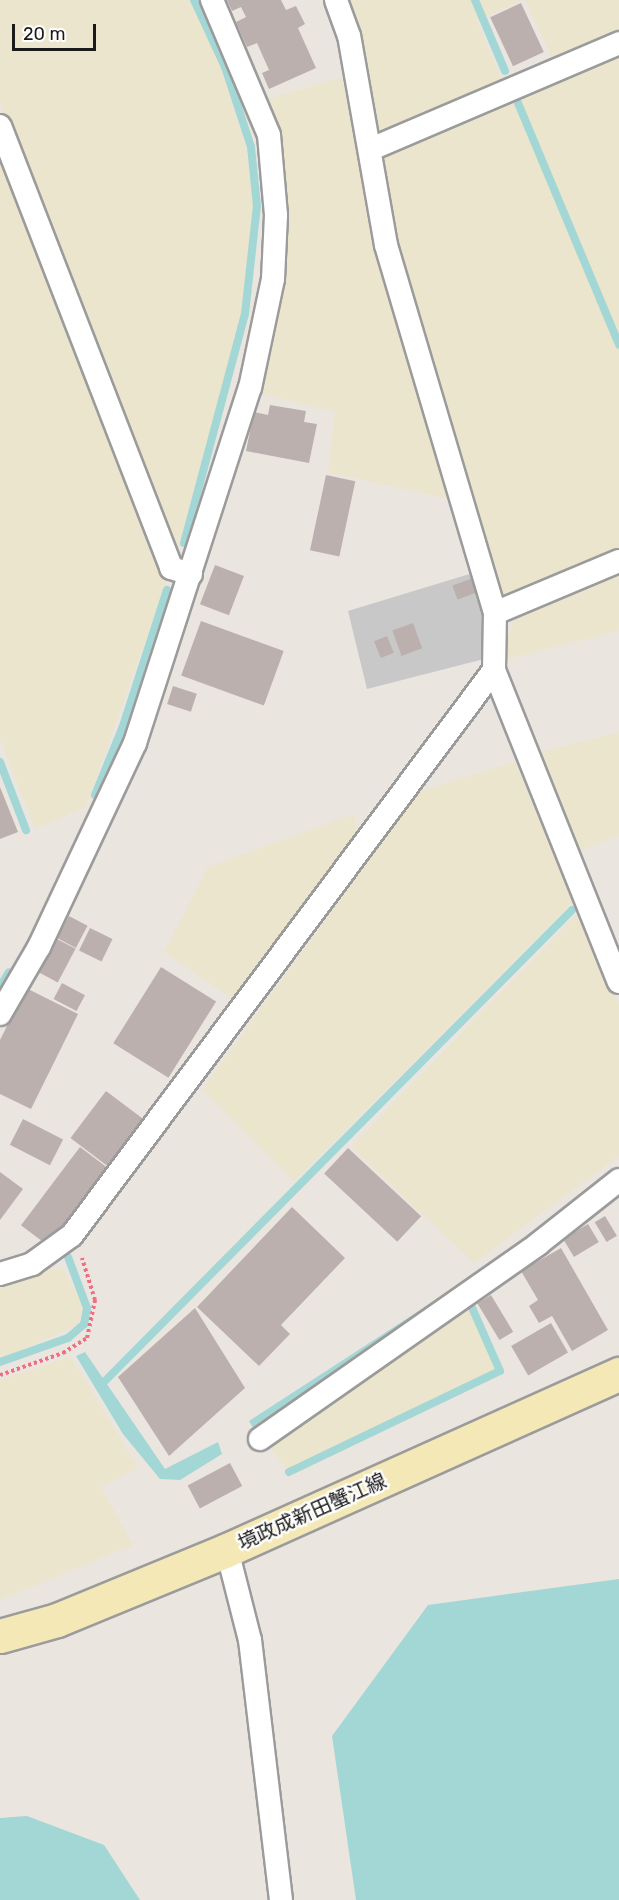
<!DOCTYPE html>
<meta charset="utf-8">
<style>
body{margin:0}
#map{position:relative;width:619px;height:1900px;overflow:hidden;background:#ebe5e0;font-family:Rubik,"Noto Sans JP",sans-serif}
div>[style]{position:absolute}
.religious>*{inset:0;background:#c8c8c8}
.farmland>*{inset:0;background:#eae5cc}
.water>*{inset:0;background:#a3d7d6}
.stream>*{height:8px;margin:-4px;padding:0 4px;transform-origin:4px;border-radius:4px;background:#a3d7d6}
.building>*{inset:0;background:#bbb0ae;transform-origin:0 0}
.path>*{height:4px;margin-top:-2px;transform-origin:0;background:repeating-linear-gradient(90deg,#ef6e7f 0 3px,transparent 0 6px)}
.roads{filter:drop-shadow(2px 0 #9b9b9b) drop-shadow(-2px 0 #9b9b9b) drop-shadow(0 2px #9b9b9b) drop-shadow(0 -2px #9b9b9b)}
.minor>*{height:22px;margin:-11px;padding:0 11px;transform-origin:11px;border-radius:11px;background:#fff}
.secondary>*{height:33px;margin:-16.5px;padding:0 16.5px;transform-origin:16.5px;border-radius:16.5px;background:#f4e9b6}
span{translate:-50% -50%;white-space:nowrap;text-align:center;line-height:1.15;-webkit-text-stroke:4.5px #fff;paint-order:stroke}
.street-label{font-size:20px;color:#1a1a1a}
.scale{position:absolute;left:12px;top:24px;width:84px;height:27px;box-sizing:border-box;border:3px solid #1a1a1a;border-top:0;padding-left:8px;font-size:18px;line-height:21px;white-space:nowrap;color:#1a1a1a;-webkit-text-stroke:4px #fff;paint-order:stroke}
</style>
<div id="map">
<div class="religious">
<div style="clip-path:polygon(476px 572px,490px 617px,484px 659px,367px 689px,348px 611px)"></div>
</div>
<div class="farmland">
<div style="clip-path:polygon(0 0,190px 0,221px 68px,246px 147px,254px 206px,251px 257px,242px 313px,178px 548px,173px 548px,0 103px)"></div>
<div style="clip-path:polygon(346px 0,522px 0,477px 21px,504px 84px,389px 131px,376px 130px,366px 63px)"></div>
<div style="clip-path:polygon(525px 0,619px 0,619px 34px,554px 62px)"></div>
<div style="clip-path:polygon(619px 50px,619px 555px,513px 600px,497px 598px,391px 244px,378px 156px)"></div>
<div style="clip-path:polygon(347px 76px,457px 501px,328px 472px,335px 412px,258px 393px,279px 282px,264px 100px)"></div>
<div style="clip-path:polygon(0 148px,168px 578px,86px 807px,35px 829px,0 739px)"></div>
<div style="clip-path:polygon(619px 573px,619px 631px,499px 661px,518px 610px)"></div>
<div style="clip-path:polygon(619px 732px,619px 835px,576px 852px,536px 753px)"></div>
<div style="clip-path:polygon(515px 762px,574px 901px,294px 1182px,202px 1090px,418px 792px)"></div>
<div style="clip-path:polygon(355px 814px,355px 838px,236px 1001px,164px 952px,208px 867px)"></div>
<div style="clip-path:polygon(579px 912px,619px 1005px,619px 1156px,474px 1263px,351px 1147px)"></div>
<div style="clip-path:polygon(63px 1268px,80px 1300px,82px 1314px,76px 1326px,0 1359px,0 1278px)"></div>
<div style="clip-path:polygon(470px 1303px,500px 1371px,289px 1472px,268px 1445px)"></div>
<div style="clip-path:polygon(66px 1358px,72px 1358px,138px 1468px,101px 1487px,133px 1545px,0 1600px,0 1380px)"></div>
</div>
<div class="water">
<div style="clip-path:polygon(619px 1167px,619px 1176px,255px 1431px,249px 1421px,471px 1277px)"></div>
<div style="clip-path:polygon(85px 1352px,165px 1469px,218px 1442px,222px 1454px,180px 1480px,160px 1479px,123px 1434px,76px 1356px)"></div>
<div style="clip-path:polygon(619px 1579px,619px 1900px,356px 1900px,332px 1736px,428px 1605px)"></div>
<div style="clip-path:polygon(27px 1816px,104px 1845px,140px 1900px,0 1900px,0 1818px)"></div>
</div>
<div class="stream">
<div style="left:475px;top:0;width:77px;rotate:67.1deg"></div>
<div style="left:518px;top:103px;width:262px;rotate:67.3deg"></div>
<div style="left:184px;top:543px;width:237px;rotate:-75.1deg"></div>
<div style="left:245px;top:314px;width:109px;rotate:-83.7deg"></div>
<div style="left:257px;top:206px;width:59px;rotate:-95.8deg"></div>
<div style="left:251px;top:147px;width:84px;rotate:-108deg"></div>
<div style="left:225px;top:67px;width:74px;rotate:-114.8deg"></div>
<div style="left:0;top:762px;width:73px;rotate:69.1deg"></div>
<div style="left:95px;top:795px;width:74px;rotate:-67.9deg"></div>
<div style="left:123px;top:726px;width:143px;rotate:-72.1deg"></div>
<div style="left:0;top:987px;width:17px;rotate:-59deg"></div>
<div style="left:0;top:1362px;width:72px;rotate:-19.4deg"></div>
<div style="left:68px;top:1338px;width:21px;rotate:-41deg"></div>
<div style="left:84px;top:1324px;width:16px;rotate:-79deg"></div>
<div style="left:87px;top:1308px;width:54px;rotate:-110.4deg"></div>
<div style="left:101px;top:1385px;width:669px;rotate:-45.24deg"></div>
<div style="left:289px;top:1472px;width:234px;rotate:-25.6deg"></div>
<div style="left:500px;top:1371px;width:74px;rotate:-113.8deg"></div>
</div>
<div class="building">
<div style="clip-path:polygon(227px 0,281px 0,286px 10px,296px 6px,305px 24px,298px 28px,316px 68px,269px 89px,262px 73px,269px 70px,257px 43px,247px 47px,236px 22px,246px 17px,241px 7px,232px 11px)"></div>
<div style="left:521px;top:3px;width:54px;height:34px;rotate:65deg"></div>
<div style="clip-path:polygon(270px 405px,306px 411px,304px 422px,317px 424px,309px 463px,246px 451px,254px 412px,268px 415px)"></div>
<div style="left:326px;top:475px;width:30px;height:77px;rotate:12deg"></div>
<div style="left:215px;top:565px;width:31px;height:42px;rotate:21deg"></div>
<div style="left:473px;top:578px;width:15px;height:22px;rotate:70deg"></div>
<div style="left:201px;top:621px;width:88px;height:58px;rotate:20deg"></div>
<div style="left:413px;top:623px;width:27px;height:22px;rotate:70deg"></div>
<div style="left:387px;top:636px;width:18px;height:14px;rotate:68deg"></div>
<div style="left:173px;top:686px;width:25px;height:19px;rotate:18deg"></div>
<div style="clip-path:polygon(0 787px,18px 832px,0 839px)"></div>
<div style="left:69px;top:916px;width:21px;height:25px;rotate:28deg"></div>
<div style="left:90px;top:928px;width:25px;height:25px;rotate:26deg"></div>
<div style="left:57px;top:939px;width:21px;height:38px;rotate:28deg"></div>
<div style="left:161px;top:967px;width:65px;height:90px;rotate:32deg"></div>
<div style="left:62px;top:983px;width:26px;height:18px;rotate:28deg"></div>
<div style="clip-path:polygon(26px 988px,78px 1014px,31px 1109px,0 1094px,0 1040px)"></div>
<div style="left:106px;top:1091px;width:50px;height:59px;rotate:37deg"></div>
<div style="left:23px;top:1119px;width:45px;height:29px;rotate:27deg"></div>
<div style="left:80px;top:1147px;width:36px;height:98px;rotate:37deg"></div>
<div style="left:348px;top:1148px;width:100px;height:35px;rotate:43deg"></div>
<div style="clip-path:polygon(0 1172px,23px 1189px,0 1220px)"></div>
<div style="clip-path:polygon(292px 1207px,345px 1258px,281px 1325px,290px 1334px,259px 1366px,197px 1307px)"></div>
<div style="left:605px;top:1216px;width:23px;height:12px;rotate:59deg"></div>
<div style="left:588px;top:1224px;width:21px;height:29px;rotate:59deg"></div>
<div style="clip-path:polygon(561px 1248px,608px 1330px,572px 1351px,552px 1316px,539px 1323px,529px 1306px,538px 1300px,521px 1271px)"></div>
<div style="left:491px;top:1295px;width:43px;height:16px;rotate:59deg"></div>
<div style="clip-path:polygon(195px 1308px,245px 1388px,169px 1456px,118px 1377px)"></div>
<div style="left:551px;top:1323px;width:34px;height:46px;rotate:60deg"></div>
<div style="left:230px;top:1463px;width:26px;height:48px;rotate:62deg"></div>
</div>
<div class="path">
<div style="left:0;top:1375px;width:67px;rotate:-19.2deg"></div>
<div style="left:63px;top:1353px;width:28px;rotate:-32deg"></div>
<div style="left:87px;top:1338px;width:39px;rotate:-78deg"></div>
<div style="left:95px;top:1300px;width:44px;rotate:-107.2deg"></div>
</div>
<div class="roads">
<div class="minor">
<div style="left:0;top:126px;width:474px;rotate:68.8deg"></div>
<div style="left:171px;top:568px;width:21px;rotate:17deg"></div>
<div style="left:371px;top:149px;width:270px;rotate:-23.1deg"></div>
<div style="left:495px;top:613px;width:134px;rotate:-22.8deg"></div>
<div style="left:494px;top:670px;width:336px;rotate:68.2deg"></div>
<div style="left:0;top:1014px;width:78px;rotate:-59.8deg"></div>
<div style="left:39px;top:947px;width:225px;rotate:-64.8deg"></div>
<div style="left:135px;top:743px;width:373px;rotate:-72.1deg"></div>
<div style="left:250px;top:388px;width:111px;rotate:-78.1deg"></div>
<div style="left:273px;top:279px;width:64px;rotate:-87.3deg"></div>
<div style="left:276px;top:215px;width:80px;rotate:-95deg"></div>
<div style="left:269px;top:135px;width:147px;rotate:-112.9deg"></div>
<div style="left:0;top:1274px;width:34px;rotate:-17deg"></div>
<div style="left:32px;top:1264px;width:49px;rotate:-35.9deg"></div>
<div style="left:72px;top:1235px;width:705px;rotate:-53.24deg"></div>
<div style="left:494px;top:670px;width:57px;rotate:-89deg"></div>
<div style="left:495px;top:613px;width:384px;rotate:-106.5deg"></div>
<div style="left:386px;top:245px;width:212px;rotate:-100deg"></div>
<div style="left:349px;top:36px;width:38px;rotate:-110deg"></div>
<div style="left:260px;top:1439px;width:340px;rotate:-35deg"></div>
<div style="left:538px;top:1244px;width:103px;rotate:-38.3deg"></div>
<div style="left:227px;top:1550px;width:93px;rotate:75.7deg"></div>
<div style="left:250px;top:1640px;width:262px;rotate:83.2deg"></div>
</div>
<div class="secondary">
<div style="left:0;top:1636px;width:59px;rotate:-15.7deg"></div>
<div style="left:57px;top:1620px;width:184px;rotate:-22.4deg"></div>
<div style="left:227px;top:1550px;width:430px;rotate:-24.2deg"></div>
</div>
</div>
<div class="street-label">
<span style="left:312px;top:1512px;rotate:-24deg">境政成新田蟹江線</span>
</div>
<div class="scale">20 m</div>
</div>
